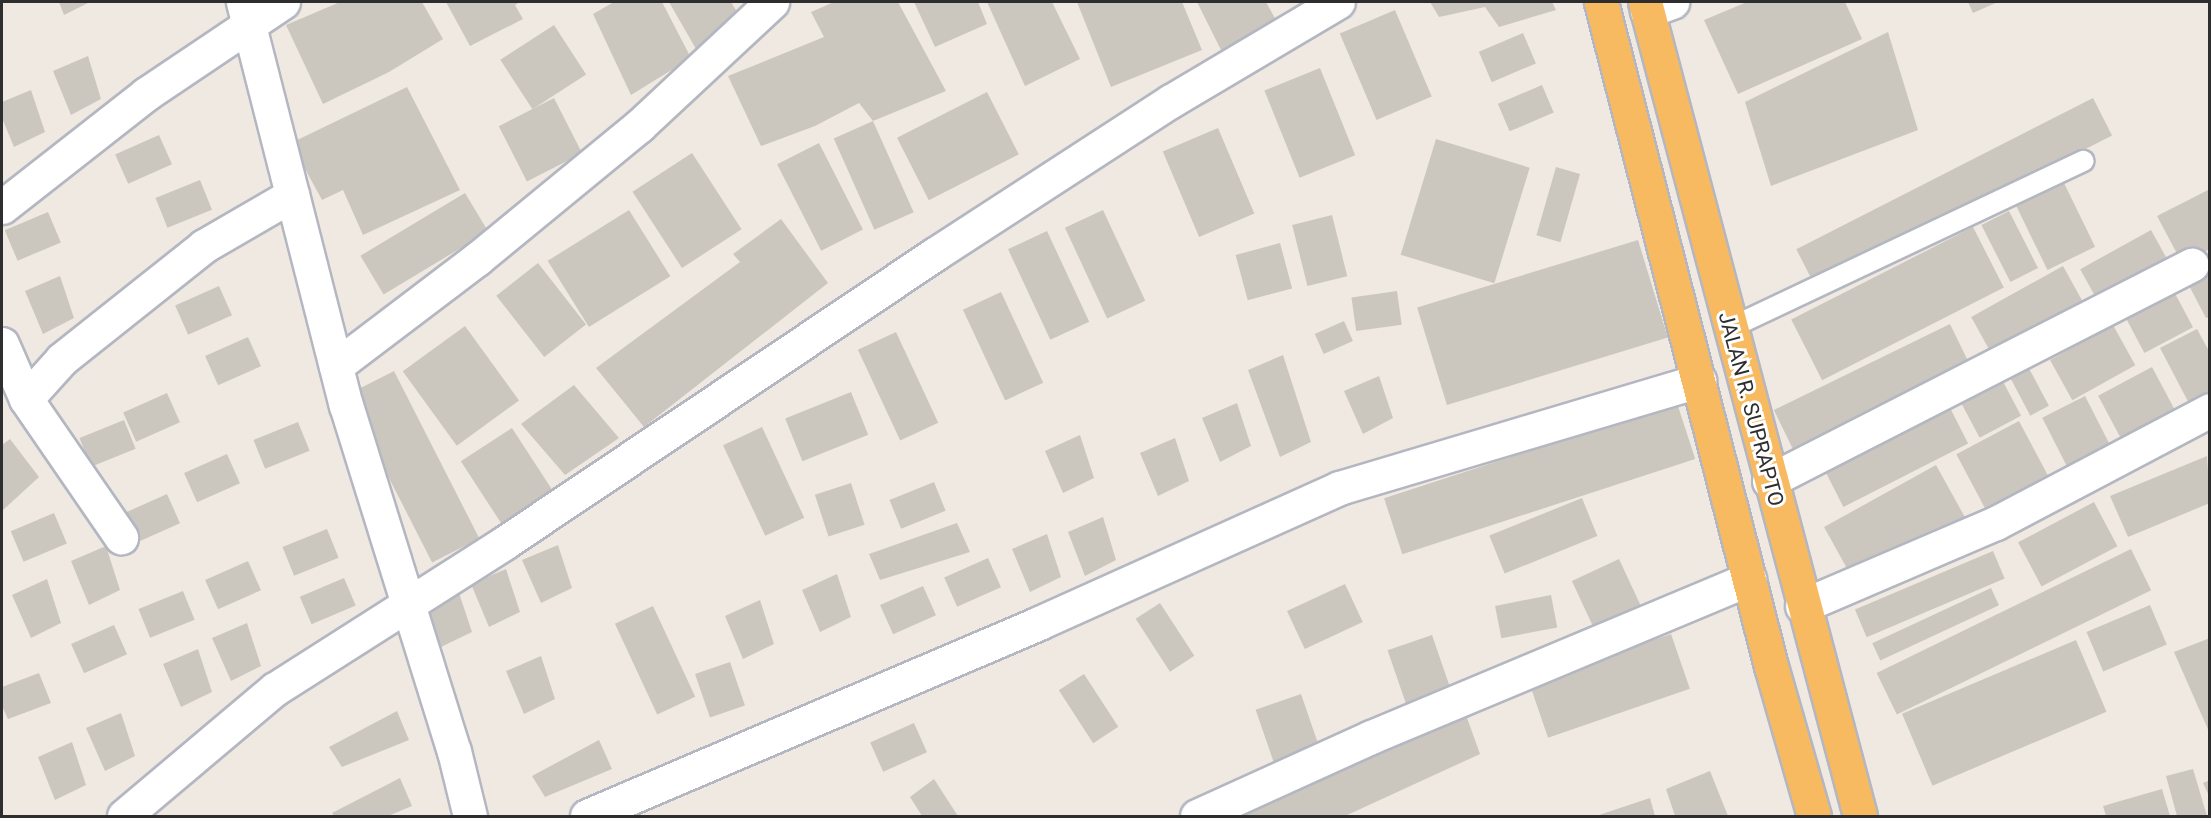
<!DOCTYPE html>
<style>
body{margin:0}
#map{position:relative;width:2211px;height:818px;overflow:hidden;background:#efe9e1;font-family:Roboto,sans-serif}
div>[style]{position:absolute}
.building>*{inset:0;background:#cbc7bf;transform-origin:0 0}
.roads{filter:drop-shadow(2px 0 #b4b7c1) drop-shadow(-2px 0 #b4b7c1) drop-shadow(0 2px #b4b7c1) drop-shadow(0 -2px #b4b7c1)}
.service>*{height:20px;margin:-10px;padding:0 10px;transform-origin:10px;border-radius:10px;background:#fff}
.minor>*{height:33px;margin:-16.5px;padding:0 16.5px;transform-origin:16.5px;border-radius:16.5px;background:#fff}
.trunk>*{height:33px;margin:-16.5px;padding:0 16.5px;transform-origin:16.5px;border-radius:16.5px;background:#f8ba60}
span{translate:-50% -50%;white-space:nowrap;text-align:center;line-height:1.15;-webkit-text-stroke:6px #fff;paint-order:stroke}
.street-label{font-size:21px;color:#2e2e2e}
.frame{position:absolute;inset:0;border:3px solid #2e2e2e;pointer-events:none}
</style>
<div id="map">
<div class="building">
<div style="clip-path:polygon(59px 2px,90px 2px,64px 15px)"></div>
<div style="clip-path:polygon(340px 2px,422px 2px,443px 39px,389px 72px,323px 104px,286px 25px)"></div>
<div style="clip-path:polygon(446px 2px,520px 2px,515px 5px,523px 19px,470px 46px)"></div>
<div style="clip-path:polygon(614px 2px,662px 2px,691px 58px,631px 95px,593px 14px)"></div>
<div style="clip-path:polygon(669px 2px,731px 2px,742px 20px,696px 49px)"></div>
<div style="clip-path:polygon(834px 2px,898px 2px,946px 91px,873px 121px,859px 103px,815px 126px,761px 146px,728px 76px,824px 37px,811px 12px)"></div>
<div style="clip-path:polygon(914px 2px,978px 2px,987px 24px,935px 47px)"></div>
<div style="clip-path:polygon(987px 2px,1052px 2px,1080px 59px,1025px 86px)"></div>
<div style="clip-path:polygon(1077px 2px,1182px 2px,1202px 50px,1111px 87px)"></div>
<div style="clip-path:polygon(1197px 2px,1266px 2px,1278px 24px,1221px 50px)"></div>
<div style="clip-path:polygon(1430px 2px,1552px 2px,1556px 10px,1499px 27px,1485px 7px,1439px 17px)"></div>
<div style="clip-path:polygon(1747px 2px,1845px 2px,1862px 39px,1738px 94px,1704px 20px)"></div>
<div style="clip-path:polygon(1968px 2px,1998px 2px,1973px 13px)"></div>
<div style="left:1395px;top:10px;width:94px;height:60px;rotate:67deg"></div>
<div style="left:554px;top:25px;width:59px;height:64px;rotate:57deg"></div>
<div style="clip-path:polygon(1888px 32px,1918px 130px,1771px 186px,1745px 102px)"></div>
<div style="left:1523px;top:33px;width:33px;height:48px;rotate:67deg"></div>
<div style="clip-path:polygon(88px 56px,101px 99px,71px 115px,53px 71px)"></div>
<div style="left:1320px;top:68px;width:94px;height:60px;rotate:68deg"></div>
<div style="left:1542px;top:85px;width:30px;height:48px;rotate:67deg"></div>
<div style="clip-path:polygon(407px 87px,460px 190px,363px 235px,343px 190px,322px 200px,291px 143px)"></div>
<div style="clip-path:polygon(31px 90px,45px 132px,14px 147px,2px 118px,2px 102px)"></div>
<div style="left:987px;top:92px;width:70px;height:101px;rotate:63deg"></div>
<div style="left:554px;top:98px;width:62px;height:62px;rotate:63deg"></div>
<div style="left:2093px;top:98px;width:42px;height:333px;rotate:63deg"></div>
<div style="left:873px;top:121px;width:100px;height:43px;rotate:66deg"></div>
<div style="left:1218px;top:128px;width:93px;height:60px;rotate:67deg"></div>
<div style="left:159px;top:135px;width:32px;height:48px;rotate:66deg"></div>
<div style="left:1436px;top:139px;width:98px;height:121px;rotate:17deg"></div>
<div style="left:819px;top:143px;width:97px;height:47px;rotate:63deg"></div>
<div style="left:692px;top:153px;width:91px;height:71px;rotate:57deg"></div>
<div style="left:1556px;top:167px;width:25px;height:71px;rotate:16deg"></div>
<div style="left:200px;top:180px;width:32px;height:48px;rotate:68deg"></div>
<div style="left:2064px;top:183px;width:71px;height:53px;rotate:64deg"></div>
<div style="clip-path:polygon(2210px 189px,2210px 249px,2182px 263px,2157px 216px)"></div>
<div style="left:465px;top:193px;width:45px;height:122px;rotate:59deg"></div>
<div style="left:629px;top:210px;width:78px;height:96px;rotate:58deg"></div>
<div style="left:1103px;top:210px;width:100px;height:42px;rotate:65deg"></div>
<div style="left:2009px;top:211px;width:64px;height:31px;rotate:63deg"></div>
<div style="left:48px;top:212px;width:33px;height:47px;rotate:67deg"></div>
<div style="left:1332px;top:215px;width:63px;height:41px;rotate:76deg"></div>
<div style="clip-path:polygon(781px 219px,828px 283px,644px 427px,596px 368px,740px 262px,733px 254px)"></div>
<div style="left:1973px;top:227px;width:68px;height:204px;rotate:63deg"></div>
<div style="left:2151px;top:230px;width:46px;height:81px;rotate:61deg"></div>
<div style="left:1047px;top:231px;width:100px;height:43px;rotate:65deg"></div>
<div style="left:1638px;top:240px;width:102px;height:231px;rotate:73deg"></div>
<div style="left:1280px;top:243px;width:47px;height:46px;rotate:75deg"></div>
<div style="left:538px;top:263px;width:78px;height:53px;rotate:52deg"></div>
<div style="clip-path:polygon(2210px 265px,2210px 317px,2206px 318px,2185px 278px)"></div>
<div style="left:2063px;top:266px;width:48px;height:105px;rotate:61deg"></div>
<div style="clip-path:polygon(60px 276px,74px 318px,43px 334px,25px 291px)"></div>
<div style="left:2170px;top:284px;width:49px;height:55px;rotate:62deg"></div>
<div style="left:219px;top:286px;width:32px;height:48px;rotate:66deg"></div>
<div style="left:1397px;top:291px;width:34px;height:46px;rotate:82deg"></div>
<div style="left:1001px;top:292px;width:100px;height:42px;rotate:65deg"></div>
<div style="left:1344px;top:321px;width:22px;height:32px;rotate:66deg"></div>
<div style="left:1950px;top:324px;width:52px;height:196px;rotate:64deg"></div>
<div style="left:2113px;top:325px;width:46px;height:72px;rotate:61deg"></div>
<div style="left:465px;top:326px;width:92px;height:77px;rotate:54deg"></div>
<div style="clip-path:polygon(2197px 329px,2210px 353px,2210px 403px,2193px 411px,2160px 348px)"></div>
<div style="left:896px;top:332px;width:100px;height:42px;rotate:65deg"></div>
<div style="left:248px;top:337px;width:32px;height:47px;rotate:66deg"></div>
<div style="clip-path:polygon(1283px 355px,1311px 442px,1280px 457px,1248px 370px)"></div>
<div style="left:2024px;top:359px;width:53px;height:21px;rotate:62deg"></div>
<div style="left:2152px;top:367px;width:61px;height:61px;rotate:62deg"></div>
<div style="left:394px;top:371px;width:188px;height:53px;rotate:63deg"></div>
<div style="clip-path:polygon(1379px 376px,1393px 418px,1363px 434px,1344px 391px)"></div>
<div style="left:2000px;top:376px;width:45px;height:47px;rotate:62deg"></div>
<div style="clip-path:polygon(574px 385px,619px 438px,565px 475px,521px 424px)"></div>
<div style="left:851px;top:392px;width:46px;height:71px;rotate:68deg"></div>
<div style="left:167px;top:393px;width:32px;height:48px;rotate:66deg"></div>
<div style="left:2085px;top:396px;width:68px;height:48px;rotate:63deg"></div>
<div style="left:1945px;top:398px;width:51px;height:140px;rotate:63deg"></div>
<div style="clip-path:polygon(1237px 403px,1251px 446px,1220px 462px,1202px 418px)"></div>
<div style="left:1677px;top:403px;width:59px;height:308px;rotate:72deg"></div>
<div style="left:124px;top:420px;width:31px;height:48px;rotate:68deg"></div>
<div style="left:2019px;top:421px;width:73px;height:71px;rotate:62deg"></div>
<div style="left:298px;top:422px;width:31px;height:48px;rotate:68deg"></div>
<div style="left:762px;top:427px;width:100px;height:43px;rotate:65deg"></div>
<div style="left:512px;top:428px;width:77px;height:61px;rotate:57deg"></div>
<div style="clip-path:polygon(1080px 435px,1094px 478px,1063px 493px,1045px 451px)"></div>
<div style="clip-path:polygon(1175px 438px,1189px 481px,1158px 496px,1140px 453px)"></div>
<div style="clip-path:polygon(10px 439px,39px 477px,2px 511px,2px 445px)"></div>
<div style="left:227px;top:454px;width:32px;height:47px;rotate:66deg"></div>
<div style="clip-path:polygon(2207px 456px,2210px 503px,2128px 537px,2110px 496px)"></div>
<div style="left:1936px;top:465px;width:63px;height:128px;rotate:61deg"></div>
<div style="left:934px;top:482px;width:31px;height:48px;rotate:68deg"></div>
<div style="left:851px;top:483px;width:44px;height:38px;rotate:72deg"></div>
<div style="left:167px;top:494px;width:32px;height:48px;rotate:66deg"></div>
<div style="left:1582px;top:498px;width:41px;height:100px;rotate:68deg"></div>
<div style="left:2094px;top:502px;width:50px;height:86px;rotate:62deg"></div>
<div style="left:54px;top:513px;width:33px;height:47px;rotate:67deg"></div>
<div style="clip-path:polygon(1103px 517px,1116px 560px,1085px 576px,1068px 532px)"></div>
<div style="clip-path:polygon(957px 523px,970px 552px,880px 580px,869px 554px)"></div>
<div style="left:327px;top:529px;width:31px;height:48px;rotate:68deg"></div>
<div style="clip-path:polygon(1047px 534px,1061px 577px,1030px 592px,1012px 549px)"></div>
<div style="clip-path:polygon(558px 545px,572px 588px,541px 603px,522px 560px)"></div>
<div style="clip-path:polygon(106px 546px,120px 590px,89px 605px,71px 561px)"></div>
<div style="left:2131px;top:549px;width:46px;height:283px;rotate:64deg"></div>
<div style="left:1993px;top:551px;width:30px;height:150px;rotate:67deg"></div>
<div style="left:988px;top:558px;width:32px;height:48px;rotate:66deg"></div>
<div style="left:1619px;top:559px;width:51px;height:52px;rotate:65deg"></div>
<div style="left:248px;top:561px;width:32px;height:47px;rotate:66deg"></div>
<div style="clip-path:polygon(506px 569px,520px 612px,489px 627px,471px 584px)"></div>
<div style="clip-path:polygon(837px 574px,851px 617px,820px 632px,802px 590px)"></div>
<div style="left:344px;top:578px;width:30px;height:48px;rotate:67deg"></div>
<div style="clip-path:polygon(47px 579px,61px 623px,31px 638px,12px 595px)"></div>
<div style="left:1345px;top:584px;width:42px;height:64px;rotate:65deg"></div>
<div style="left:923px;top:586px;width:32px;height:47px;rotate:66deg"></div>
<div style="left:1991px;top:588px;width:19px;height:131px;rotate:65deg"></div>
<div style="clip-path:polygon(458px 590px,472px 632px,441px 647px,424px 605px)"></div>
<div style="left:183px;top:591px;width:31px;height:48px;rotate:68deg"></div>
<div style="left:1551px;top:595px;width:33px;height:57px;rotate:79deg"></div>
<div style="clip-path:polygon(760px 600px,774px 644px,743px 659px,725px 616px)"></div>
<div style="left:1160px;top:603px;width:63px;height:29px;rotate:57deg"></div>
<div style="left:2150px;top:605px;width:43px;height:69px;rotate:67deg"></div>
<div style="left:653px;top:606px;width:100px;height:42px;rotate:65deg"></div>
<div style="clip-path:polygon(247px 623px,261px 666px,231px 681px,212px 638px)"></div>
<div style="left:114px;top:625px;width:32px;height:47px;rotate:66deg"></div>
<div style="left:1671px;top:634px;width:58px;height:150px;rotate:71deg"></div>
<div style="left:1432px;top:635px;width:59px;height:47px;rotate:71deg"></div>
<div style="clip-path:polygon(2210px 638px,2210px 734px,2174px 652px)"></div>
<div style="left:2076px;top:640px;width:78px;height:189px;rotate:67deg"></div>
<div style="clip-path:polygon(198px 649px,212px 692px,181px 707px,163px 664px)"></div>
<div style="clip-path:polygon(541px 656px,555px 699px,524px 714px,506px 671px)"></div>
<div style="left:730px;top:662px;width:46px;height:37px;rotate:71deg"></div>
<div style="clip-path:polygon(39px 673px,51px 703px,8px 719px,2px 706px,2px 687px)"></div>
<div style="left:1084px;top:674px;width:63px;height:30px;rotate:57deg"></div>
<div style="left:1301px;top:694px;width:59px;height:48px;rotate:71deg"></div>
<div style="clip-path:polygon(397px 711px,409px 740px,342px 767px,329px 747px)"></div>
<div style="clip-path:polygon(121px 713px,135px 756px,105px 771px,86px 728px)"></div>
<div style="clip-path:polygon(1466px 715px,1480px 754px,1345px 816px,1238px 816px)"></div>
<div style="left:914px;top:723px;width:32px;height:48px;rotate:66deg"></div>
<div style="clip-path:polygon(599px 740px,612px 769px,545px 797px,532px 776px)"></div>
<div style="clip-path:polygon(72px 742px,86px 785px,55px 800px,38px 757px)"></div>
<div style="clip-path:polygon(2193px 769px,2207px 816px,2177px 816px,2166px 776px)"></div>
<div style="clip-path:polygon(1710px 771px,1728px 816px,1675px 816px,1666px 789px)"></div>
<div style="clip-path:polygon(400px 778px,412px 806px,388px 816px,334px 816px,332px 813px)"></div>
<div style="clip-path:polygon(934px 779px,958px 816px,922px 816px,910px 797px)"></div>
<div style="clip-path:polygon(2210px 780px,2210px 798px,2203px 783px)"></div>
<div style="clip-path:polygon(2162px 789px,2170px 816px,2106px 816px,2103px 806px)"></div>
<div style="clip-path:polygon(1650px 798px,1655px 816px,1596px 816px)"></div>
</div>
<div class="roads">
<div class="service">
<div style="left:1730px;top:328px;width:391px;rotate:-25.3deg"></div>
</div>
<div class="minor">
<div style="left:243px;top:2px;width:416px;rotate:75.7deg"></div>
<div style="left:346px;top:405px;width:362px;rotate:72.7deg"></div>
<div style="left:454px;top:751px;width:67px;rotate:76.2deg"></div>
<div style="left:1647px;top:11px;width:27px;rotate:-20deg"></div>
<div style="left:2px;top:207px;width:183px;rotate:-38.1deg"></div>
<div style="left:146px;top:94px;width:165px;rotate:-33.9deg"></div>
<div style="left:2px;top:344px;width:60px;rotate:66.4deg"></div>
<div style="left:26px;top:399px;width:168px;rotate:55.5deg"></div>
<div style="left:336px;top:366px;width:177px;rotate:-37.2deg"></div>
<div style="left:477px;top:259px;width:210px;rotate:-39.4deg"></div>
<div style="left:639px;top:126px;width:182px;rotate:-43deg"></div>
<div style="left:26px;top:399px;width:54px;rotate:-48deg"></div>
<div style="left:62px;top:359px;width:181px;rotate:-38.5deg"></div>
<div style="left:204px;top:246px;width:102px;rotate:-30.1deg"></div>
<div style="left:1769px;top:481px;width:475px;rotate:-27.1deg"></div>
<div style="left:1802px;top:606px;width:211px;rotate:-23.2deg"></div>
<div style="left:1996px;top:523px;width:242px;rotate:-27.8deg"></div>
<div style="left:124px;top:816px;width:197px;rotate:-40.1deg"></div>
<div style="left:275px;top:689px;width:272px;rotate:-32.5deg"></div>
<div style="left:504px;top:543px;width:519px;rotate:-33.84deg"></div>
<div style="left:935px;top:254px;width:281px;rotate:-33deg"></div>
<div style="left:1171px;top:101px;width:194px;rotate:-30.7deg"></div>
<div style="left:587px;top:816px;width:491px;rotate:-23.1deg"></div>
<div style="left:1039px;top:623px;width:329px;rotate:-24.2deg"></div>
<div style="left:1339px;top:488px;width:376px;rotate:-16.6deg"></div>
<div style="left:1197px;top:816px;width:191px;rotate:-24.4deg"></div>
<div style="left:1371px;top:737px;width:410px;rotate:-22.7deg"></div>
</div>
<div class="trunk">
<div style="left:1601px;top:2px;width:685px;rotate:75.64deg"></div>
<div style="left:1771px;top:666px;width:156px;rotate:74deg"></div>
<div style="left:1645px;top:2px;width:842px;rotate:75.2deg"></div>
</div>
</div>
<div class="street-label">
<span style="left:1751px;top:409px;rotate:75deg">JALAN R. SUPRAPTO</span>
</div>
<div class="frame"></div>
</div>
